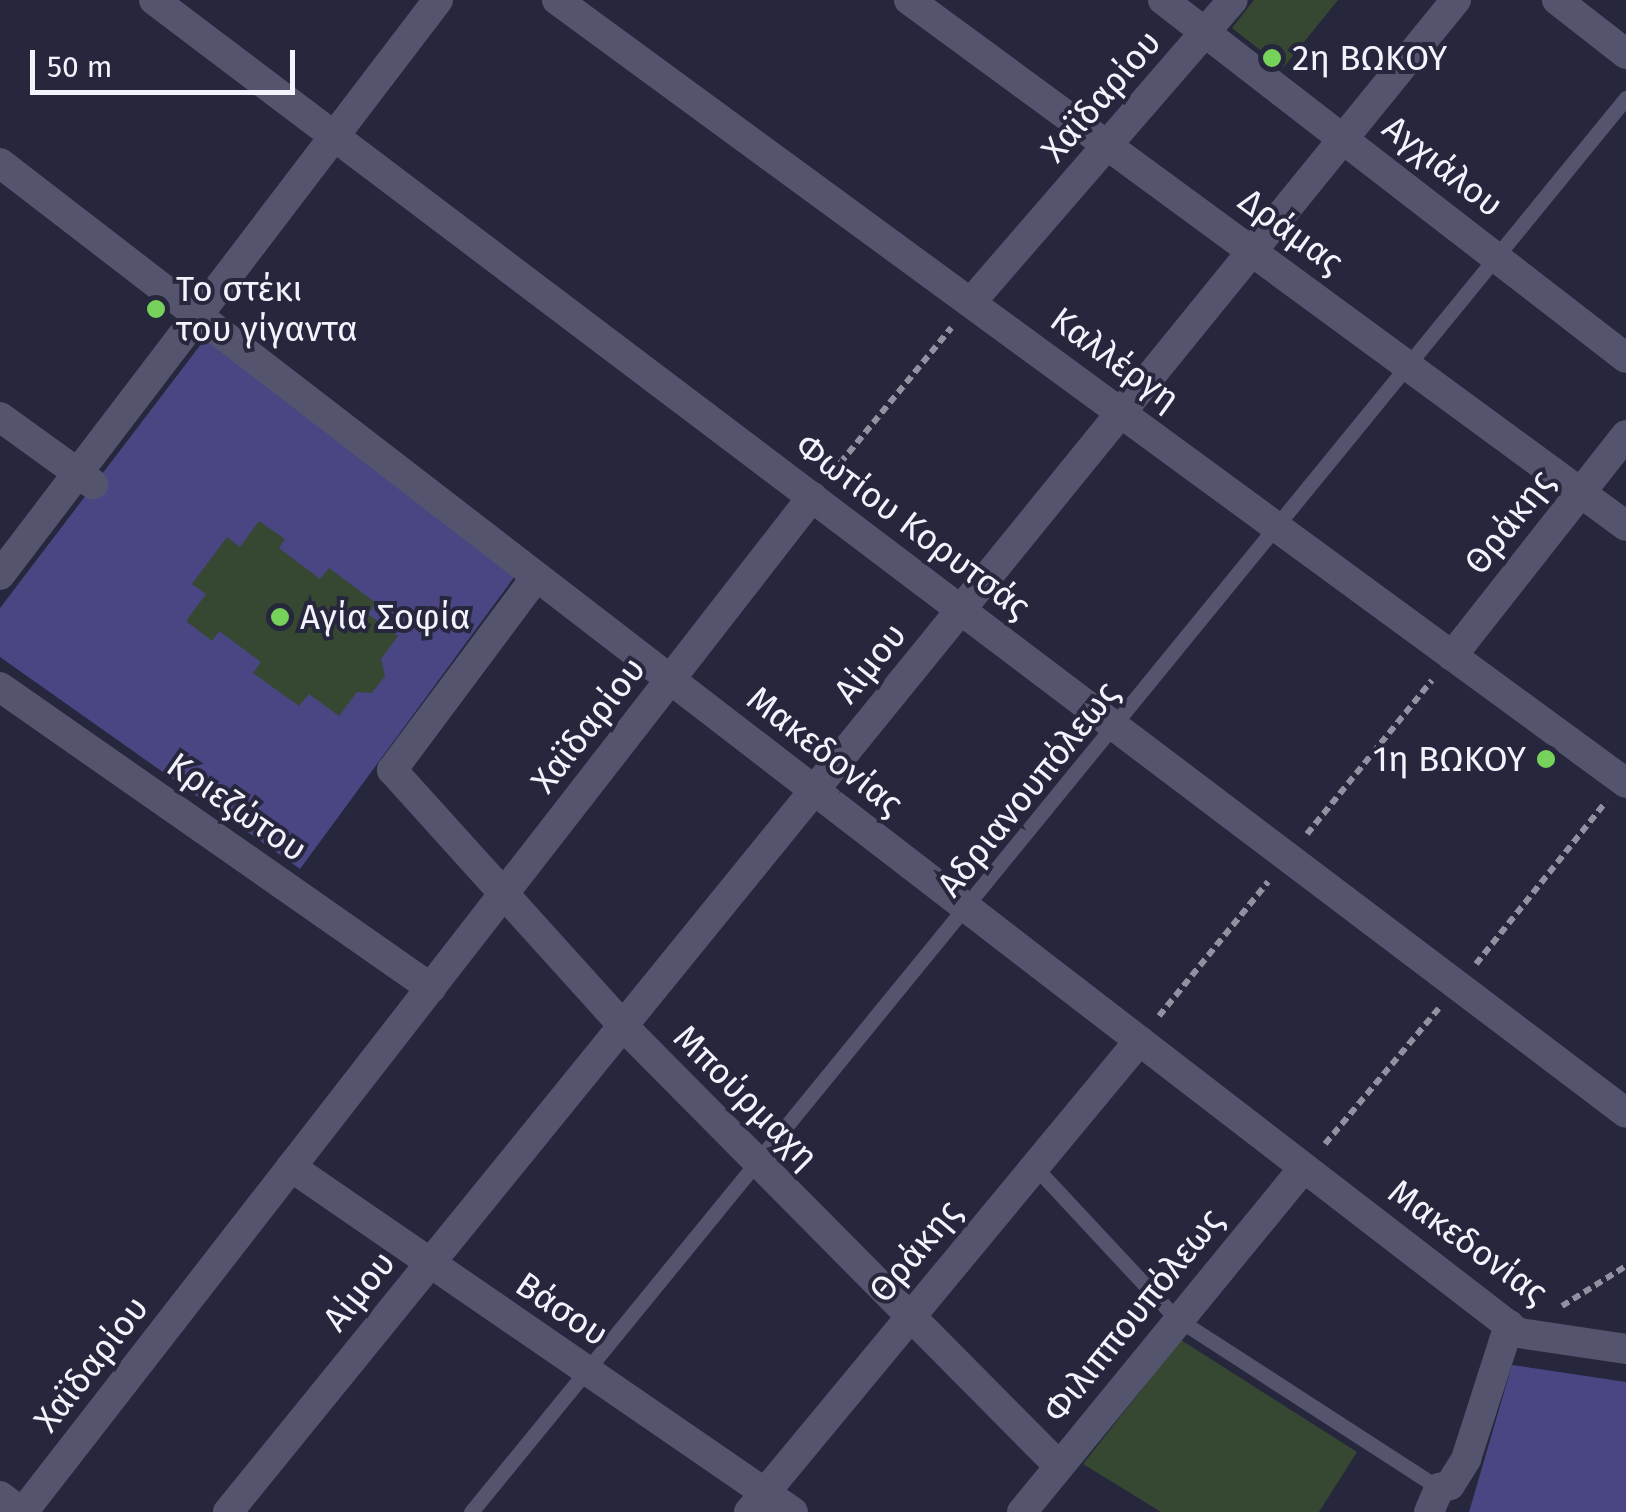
<!DOCTYPE html>
<meta charset="utf-8">
<style>
body{margin:0}
#map{position:relative;width:1626px;height:1512px;overflow:hidden;background:#26263d;font-family:"Fira Sans",sans-serif}
div>[style]{position:absolute}
.green>*{inset:0;background:#4a4583}
.building>*{inset:0;background:#374832}
.path>*{height:6px;margin-top:-3px;transform-origin:0;background:repeating-linear-gradient(90deg,#9191a1 0 8px,transparent 0 13px)}
.lane>*{height:15px;margin:-7.5px;padding:0 7.5px;transform-origin:7.5px;border-radius:7.5px;background:#54546e}
.street>*{height:30px;margin:-15px;padding:0 15px;transform-origin:15px;border-radius:15px;background:#54546e}
.secondary>*{height:30px;margin:-15px;padding:0 15px;transform-origin:15px;border-radius:15px;background:#54546e}
.dots>*{width:28px;height:28px;translate:-50% -50%;box-sizing:border-box;border:5px solid #26263d;border-radius:50%}
span{translate:-50% -50%;white-space:nowrap;text-align:center;line-height:1.15;-webkit-text-stroke:8px #26263d;paint-order:stroke}
.poi-label{font-size:35px;color:#f3f3fd}
.left{translate:0 -50%;text-align:left}
.right{translate:-100% -50%;text-align:right}
.street-label{font-size:35px;color:#f3f3fd}
.scale{position:absolute;left:30px;top:50px;width:265px;height:45px;box-sizing:border-box;border:5px solid #f3f3fd;border-top:0;padding-left:12px;font-size:30px;line-height:35px;white-space:nowrap;color:#f3f3fd;-webkit-text-stroke:8px #26263d;paint-order:stroke}
</style>
<div id="map">
<div class="green">
<div style="clip-path:polygon(208px 335px,518px 572px,300px 869px,0 657px,0 608px)"></div>
<div style="clip-path:polygon(1512px 1365px,1626px 1382px,1626px 1512px,1469px 1512px)"></div>
</div>
<div class="building">
<div style="clip-path:polygon(1254px 0,1338px 0,1283px 68px,1232px 28px)"></div>
<div style="clip-path:polygon(259px 521px,285px 539px,279px 548px,320px 579px,329px 568px,376px 603px,368px 614px,398px 636px,381px 659px,385px 676px,372px 693px,357px 692px,339px 716px,309px 694px,299px 706px,253px 673px,261px 662px,219px 631px,212px 641px,186px 621px,206px 594px,192px 584px,227px 537px,240px 547px)"></div>
<div style="clip-path:polygon(1181px 1340px,1357px 1452px,1319px 1512px,1161px 1512px,1083px 1464px)"></div>
</div>
<div class="path">
<div style="left:832px;top:473px;width:188px;rotate:-50.6deg"></div>
<div style="left:1307px;top:834px;width:198px;rotate:-50.9deg"></div>
<div style="left:1476px;top:964px;width:208px;rotate:-51.3deg"></div>
<div style="left:1159px;top:1016px;width:173px;rotate:-50.9deg"></div>
<div style="left:1325px;top:1144px;width:177px;rotate:-50deg"></div>
<div style="left:1562px;top:1306px;width:75px;rotate:-32deg"></div>
</div>
<div class="lane">
<div style="left:1035px;top:1167px;width:207px;rotate:47deg"></div>
<div style="left:1176px;top:1318px;width:313px;rotate:32.9deg"></div>
<div style="left:471px;top:1512px;width:1826px;rotate:-50.76deg"></div>
</div>
<div class="street">
<div style="left:154px;top:0;width:1845px;rotate:37.09deg"></div>
<div style="left:557px;top:0;width:1325px;rotate:36.22deg"></div>
<div style="left:909px;top:0;width:889px;rotate:36.26deg"></div>
<div style="left:1163px;top:0;width:585px;rotate:37.71deg"></div>
<div style="left:1557px;top:0;width:88px;rotate:38deg"></div>
<div style="left:0;top:163px;width:1917px;rotate:37.61deg"></div>
<div style="left:1519px;top:1333px;width:108px;rotate:8.5deg"></div>
<div style="left:972px;top:301px;width:398px;rotate:-49.1deg"></div>
<div style="left:0;top:417px;width:115px;rotate:35.8deg"></div>
<div style="left:0;top:575px;width:723px;rotate:-52.7deg"></div>
<div style="left:536px;top:577px;width:241px;rotate:126.7deg"></div>
<div style="left:392px;top:770px;width:345px;rotate:47.9deg"></div>
<div style="left:623px;top:1026px;width:619px;rotate:45.26deg"></div>
<div style="left:1452px;top:656px;width:281px;rotate:-51.8deg"></div>
<div style="left:0;top:687px;width:526px;rotate:34.93deg"></div>
<div style="left:291px;top:1167px;width:609px;rotate:34.5deg"></div>
<div style="left:23px;top:1512px;width:1286px;rotate:-52.14deg"></div>
<div style="left:228px;top:1512px;width:1948px;rotate:-50.92deg"></div>
<div style="left:749px;top:1512px;width:612px;rotate:-50.37deg"></div>
<div style="left:1022px;top:1512px;width:445px;rotate:-50.7deg"></div>
<div style="left:1429px;top:1512px;width:26px;rotate:-67deg"></div>
<div style="left:1439px;top:1488px;width:11px;rotate:-15deg"></div>
<div style="left:1450px;top:1485px;width:31px;rotate:-58deg"></div>
<div style="left:1466px;top:1459px;width:141px;rotate:-72.2deg"></div>
</div>
<div class="secondary">
<div style="left:0;top:1496px;width:26px;rotate:37deg"></div>
</div>
<div class="dots">
<div style="left:1272px;top:58px;background:#76d25a"></div>
<div style="left:156px;top:309px;background:#76d25a"></div>
<div style="left:280px;top:617px;background:#76d25a"></div>
<div style="left:1546px;top:759px;background:#76d25a"></div>
</div>
<div class="poi-label">
<span class="left" style="left:1292px;top:58px">2η ΒΩΚΟΥ</span>
<span class="left" style="left:176px;top:309px">Το στέκι<br>του γίγαντα</span>
<span class="left" style="left:300px;top:617px">Αγία Σοφία</span>
<span class="right" style="left:1526px;top:759px">1η ΒΩΚΟΥ</span>
</div>
<div class="street-label">
<span style="left:1101px;top:96px;rotate:-49deg">Χαϊδαρίου</span>
<span style="left:1443px;top:166px;rotate:38deg">Αγχιάλου</span>
<span style="left:1291px;top:231px;rotate:36deg">Δράμας</span>
<span style="left:1115px;top:359px;rotate:36deg">Καλλέργη</span>
<span style="left:1509px;top:522px;rotate:-52deg">Θράκης</span>
<span style="left:913px;top:526px;rotate:37deg">Φωτίου Κορυτσάς</span>
<span style="left:870px;top:663px;rotate:-51deg">Αίμου</span>
<span style="left:588px;top:725px;rotate:-52deg">Χαϊδαρίου</span>
<span style="left:825px;top:751px;rotate:38deg">Μακεδονίας</span>
<span style="left:1028px;top:789px;rotate:-51deg">Αδριανουπόλεως</span>
<span style="left:237px;top:807px;rotate:35deg">Κριεζώτου</span>
<span style="left:746px;top:1097px;rotate:45deg">Μπούρμαχη</span>
<span style="left:1468px;top:1242px;rotate:36deg">Μακεδονίας</span>
<span style="left:915px;top:1251px;rotate:-50deg">Θράκης</span>
<span style="left:359px;top:1291px;rotate:-51deg">Αίμου</span>
<span style="left:562px;top:1309px;rotate:34deg">Βάσου</span>
<span style="left:1133px;top:1315px;rotate:-51deg">Φιλιππουπόλεως</span>
<span style="left:91px;top:1364px;rotate:-52deg">Χαϊδαρίου</span>
</div>
<div class="scale">50 m</div>
</div>
